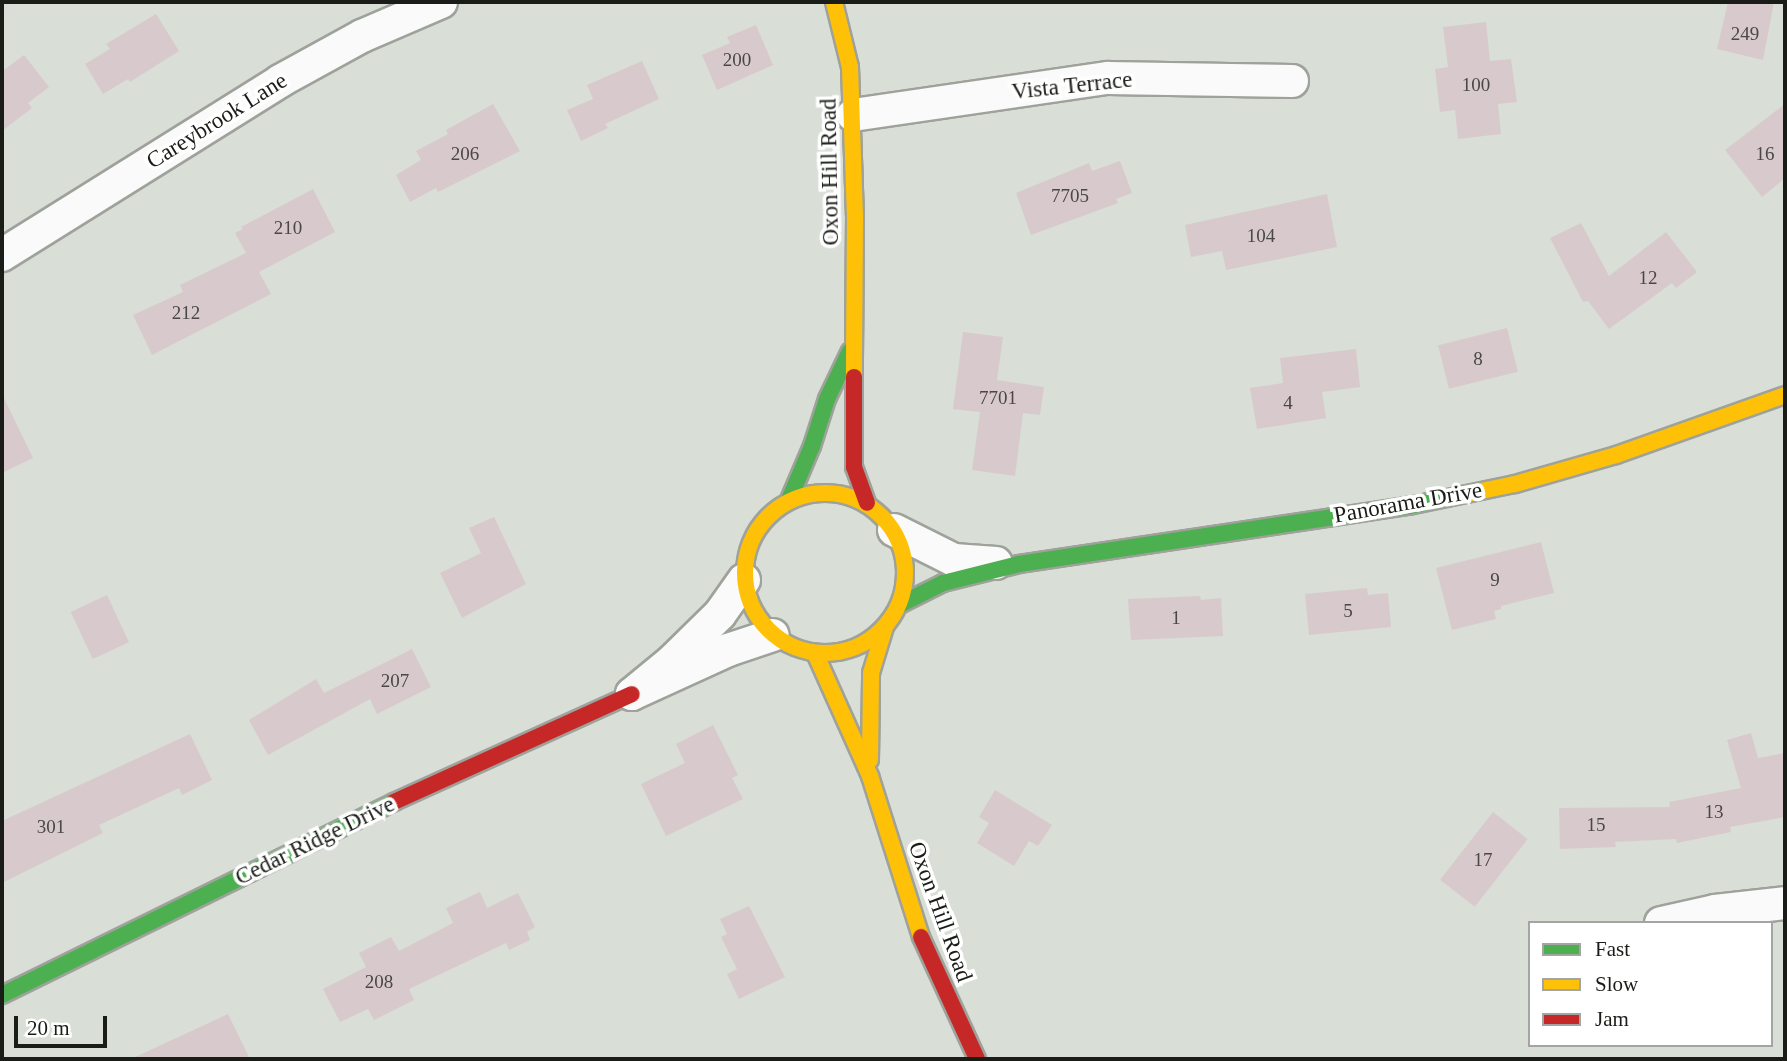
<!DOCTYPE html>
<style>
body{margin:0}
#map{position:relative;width:1787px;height:1061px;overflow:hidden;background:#d9ded6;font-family:"Times New Roman",serif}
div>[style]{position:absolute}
.building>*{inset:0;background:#d8cacc;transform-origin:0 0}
.roads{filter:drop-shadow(2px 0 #9ea29b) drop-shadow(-2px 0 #9ea29b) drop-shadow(0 2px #9ea29b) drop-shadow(0 -2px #9ea29b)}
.street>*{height:32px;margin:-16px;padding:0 16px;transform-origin:16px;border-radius:16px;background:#f9faf9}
.fast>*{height:16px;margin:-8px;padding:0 8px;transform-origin:8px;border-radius:8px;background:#4caf50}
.slow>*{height:16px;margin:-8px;padding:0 8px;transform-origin:8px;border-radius:8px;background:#ffc107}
.slow>.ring{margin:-8px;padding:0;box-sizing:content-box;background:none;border:16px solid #ffc107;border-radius:50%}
.jam>*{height:16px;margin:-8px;padding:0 8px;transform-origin:8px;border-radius:8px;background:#c62828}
span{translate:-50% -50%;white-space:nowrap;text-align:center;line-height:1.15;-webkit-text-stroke:7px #fff;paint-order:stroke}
.number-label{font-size:19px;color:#4a4844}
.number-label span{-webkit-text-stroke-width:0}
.street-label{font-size:23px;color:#1a1d17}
.frame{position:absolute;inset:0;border:4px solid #1a1d17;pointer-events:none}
.legend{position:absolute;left:1528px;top:921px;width:245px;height:126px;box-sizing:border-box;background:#fff;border:2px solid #a3a5a2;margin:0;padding:9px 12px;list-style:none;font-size:21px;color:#1a1d17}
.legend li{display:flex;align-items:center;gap:14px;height:35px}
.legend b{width:35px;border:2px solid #a3a5a2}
.scale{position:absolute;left:14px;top:1016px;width:93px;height:32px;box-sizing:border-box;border:4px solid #1a1d17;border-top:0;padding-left:9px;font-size:21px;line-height:24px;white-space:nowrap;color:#1a1d17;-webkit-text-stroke:5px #fff;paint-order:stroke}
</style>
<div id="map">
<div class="building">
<div style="clip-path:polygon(1728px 2px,1774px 2px,1763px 60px,1717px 49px)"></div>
<div style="clip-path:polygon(156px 14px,179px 51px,130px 82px,128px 79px,103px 94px,85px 64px,110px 49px,106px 44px)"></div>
<div style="clip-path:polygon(1486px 22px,1490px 61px,1511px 59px,1517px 102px,1498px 104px,1501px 134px,1458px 139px,1455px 110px,1440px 112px,1435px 69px,1448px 67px,1443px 27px)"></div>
<div style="clip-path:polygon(756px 25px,773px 65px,717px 90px,702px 55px,730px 43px,727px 37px)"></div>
<div style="clip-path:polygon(24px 55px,49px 87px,28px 103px,32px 108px,2px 131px,2px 67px,4px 70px)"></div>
<div style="clip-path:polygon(642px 61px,659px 99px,605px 124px,608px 128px,581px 141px,567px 110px,593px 99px,587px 85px)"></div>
<div style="clip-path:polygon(493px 104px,520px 151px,438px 192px,436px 188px,410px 202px,396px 175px,421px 160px,416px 151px,448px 134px,446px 130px)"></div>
<div style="clip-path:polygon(1785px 104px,1785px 178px,1762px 197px,1725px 150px)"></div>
<div style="clip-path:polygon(1120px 161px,1132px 193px,1116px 199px,1118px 203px,1031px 235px,1016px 193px,1089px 163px,1092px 171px)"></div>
<div style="clip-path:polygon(313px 189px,335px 232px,259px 272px,271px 294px,152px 355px,133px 315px,183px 292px,180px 285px,246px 253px,235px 233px,243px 229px,241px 227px)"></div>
<div style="clip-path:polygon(1327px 194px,1337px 247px,1226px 270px,1222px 251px,1191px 257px,1185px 225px)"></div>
<div style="clip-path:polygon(1581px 223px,1609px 276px,1666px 232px,1697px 272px,1676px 288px,1672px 283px,1609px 329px,1588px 301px,1583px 302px,1550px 238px)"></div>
<div style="left:1507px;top:328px;width:45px;height:71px;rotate:76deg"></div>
<div style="clip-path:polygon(963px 332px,1003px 337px,997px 380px,1044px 387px,1040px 415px,1023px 413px,1015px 476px,972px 470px,980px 412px,953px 409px)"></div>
<div style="clip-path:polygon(1356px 349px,1360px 387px,1322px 392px,1326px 418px,1257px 429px,1250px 388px,1283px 383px,1280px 358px)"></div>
<div style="clip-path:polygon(2px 394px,33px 458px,2px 473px)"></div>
<div style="clip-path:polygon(494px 517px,526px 584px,462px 618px,440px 573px,481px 553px,469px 528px)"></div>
<div style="clip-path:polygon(1541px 542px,1554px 593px,1501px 606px,1501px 609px,1494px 611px,1496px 619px,1452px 630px,1436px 568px)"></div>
<div style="clip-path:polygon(1367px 588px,1368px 595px,1388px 593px,1391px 627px,1309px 635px,1305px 594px)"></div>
<div style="left:107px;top:595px;width:52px;height:40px;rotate:65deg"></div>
<div style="clip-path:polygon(1200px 596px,1201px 600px,1221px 598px,1223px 636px,1131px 640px,1128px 599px)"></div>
<div style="clip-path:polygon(412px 649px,431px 687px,377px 714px,370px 699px,268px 755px,249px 720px,316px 679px,324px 693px)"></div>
<div style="clip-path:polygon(713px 725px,738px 775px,732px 778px,743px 799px,666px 836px,641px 784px,685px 763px,676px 744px)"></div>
<div style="clip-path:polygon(1751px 733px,1758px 758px,1785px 753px,1785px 817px,1730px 827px,1731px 832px,1677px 843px,1676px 839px,1615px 842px,1616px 847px,1560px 849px,1559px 808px,1670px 807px,1669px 802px,1741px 788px,1727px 740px)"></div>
<div style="clip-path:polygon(190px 734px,212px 780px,182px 795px,179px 788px,99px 825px,103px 833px,2px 883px,2px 821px)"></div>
<div style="clip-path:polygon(995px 790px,1052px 825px,1038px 846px,1029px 841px,1014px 866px,977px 843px,989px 823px,979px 817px)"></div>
<div style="left:1493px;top:812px;width:44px;height:86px;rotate:38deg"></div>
<div style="clip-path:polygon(480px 892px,487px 908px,518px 893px,535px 927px,527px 932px,530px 940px,509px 950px,506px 943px,409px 989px,414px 1000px,374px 1020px,368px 1009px,340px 1022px,323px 989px,366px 967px,359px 953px,391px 937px,399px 951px,453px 923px,446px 908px)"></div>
<div style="clip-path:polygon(749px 906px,785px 977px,739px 999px,727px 974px,737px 969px,721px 937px,727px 934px,720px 919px)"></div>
<div style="clip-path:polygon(228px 1014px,250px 1059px,131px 1059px)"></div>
</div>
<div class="roads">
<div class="street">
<div style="left:853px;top:115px;width:258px;rotate:-8.3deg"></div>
<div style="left:1108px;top:78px;width:184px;rotate:0.9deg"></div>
<div style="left:2px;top:255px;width:328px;rotate:-32deg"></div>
<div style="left:280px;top:81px;width:94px;rotate:-28.8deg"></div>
<div style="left:362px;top:36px;width:86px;rotate:-23.3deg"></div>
<div style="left:894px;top:530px;width:67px;rotate:26.6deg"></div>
<div style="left:954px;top:560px;width:42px;rotate:4.1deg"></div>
<div style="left:744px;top:580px;width:42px;rotate:125.2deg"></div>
<div style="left:720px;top:614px;width:67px;rotate:135.6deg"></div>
<div style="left:672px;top:661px;width:52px;rotate:140.5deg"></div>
<div style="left:632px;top:694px;width:106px;rotate:-24.6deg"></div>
<div style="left:728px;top:650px;width:47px;rotate:-18.4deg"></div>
<div style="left:1661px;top:923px;width:55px;rotate:-12.5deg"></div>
<div style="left:1715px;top:911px;width:70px;rotate:-6.5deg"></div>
</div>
<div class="fast">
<div style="left:789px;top:500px;width:59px;rotate:-66.9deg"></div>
<div style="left:812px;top:446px;width:49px;rotate:-72.3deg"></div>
<div style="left:827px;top:399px;width:53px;rotate:-64.4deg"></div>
<div style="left:899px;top:605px;width:49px;rotate:-26.6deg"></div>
<div style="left:943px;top:583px;width:78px;rotate:-14deg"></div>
<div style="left:1019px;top:564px;width:394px;rotate:-8.5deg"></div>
<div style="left:1409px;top:506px;width:49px;rotate:-11.8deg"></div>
<div style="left:2px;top:995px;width:437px;rotate:-26.2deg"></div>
</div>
<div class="slow">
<div style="left:834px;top:2px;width:67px;rotate:76.2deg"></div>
<div style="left:850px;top:67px;width:149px;rotate:88.1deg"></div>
<div style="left:855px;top:216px;width:161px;rotate:90.4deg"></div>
<div class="ring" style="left:745px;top:493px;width:144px;height:144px"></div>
<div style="left:1457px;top:496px;width:59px;rotate:-11.7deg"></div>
<div style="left:1515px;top:484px;width:105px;rotate:-16deg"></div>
<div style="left:1616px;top:455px;width:179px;rotate:-19.5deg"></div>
<div style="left:815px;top:653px;width:135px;rotate:65.9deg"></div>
<div style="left:870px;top:776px;width:169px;rotate:72.4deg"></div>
<div style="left:870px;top:760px;width:87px;rotate:-89.3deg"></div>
<div style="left:871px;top:673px;width:48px;rotate:-73.1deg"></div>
</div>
<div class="jam">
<div style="left:854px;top:377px;width:90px;rotate:90deg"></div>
<div style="left:854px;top:467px;width:38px;rotate:70deg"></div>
<div style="left:394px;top:802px;width:261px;rotate:-24.4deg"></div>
<div style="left:921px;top:937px;width:134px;rotate:65.3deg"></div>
</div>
</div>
<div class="number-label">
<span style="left:1745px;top:34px">249</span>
<span style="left:737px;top:60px">200</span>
<span style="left:1476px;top:85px">100</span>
<span style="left:465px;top:154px">206</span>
<span style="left:1765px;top:154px">16</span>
<span style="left:1070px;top:196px">7705</span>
<span style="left:288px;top:228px">210</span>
<span style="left:1261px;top:236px">104</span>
<span style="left:1648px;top:278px">12</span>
<span style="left:186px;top:313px">212</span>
<span style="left:1478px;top:359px">8</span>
<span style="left:998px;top:398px">7701</span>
<span style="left:1288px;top:403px">4</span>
<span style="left:1495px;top:580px">9</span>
<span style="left:1348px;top:611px">5</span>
<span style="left:1176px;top:618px">1</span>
<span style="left:395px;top:681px">207</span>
<span style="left:1714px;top:812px">13</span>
<span style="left:1596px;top:825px">15</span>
<span style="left:51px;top:827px">301</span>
<span style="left:1483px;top:860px">17</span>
<span style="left:379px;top:982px">208</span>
</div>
<div class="street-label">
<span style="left:1072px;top:86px;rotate:-6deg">Vista Terrace</span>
<span style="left:217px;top:121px;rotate:-32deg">Careybrook Lane</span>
<span style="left:830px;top:172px;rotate:-91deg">Oxon Hill Road</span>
<span style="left:1408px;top:503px;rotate:-10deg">Panorama Drive</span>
<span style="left:315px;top:841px;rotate:-26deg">Cedar Ridge Drive</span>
<span style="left:940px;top:912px;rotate:70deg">Oxon Hill Road</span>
</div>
<div class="frame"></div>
<ul class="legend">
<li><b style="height:9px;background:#4caf50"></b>Fast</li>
<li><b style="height:9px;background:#ffc107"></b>Slow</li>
<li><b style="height:9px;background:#c62828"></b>Jam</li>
</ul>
<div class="scale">20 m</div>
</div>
